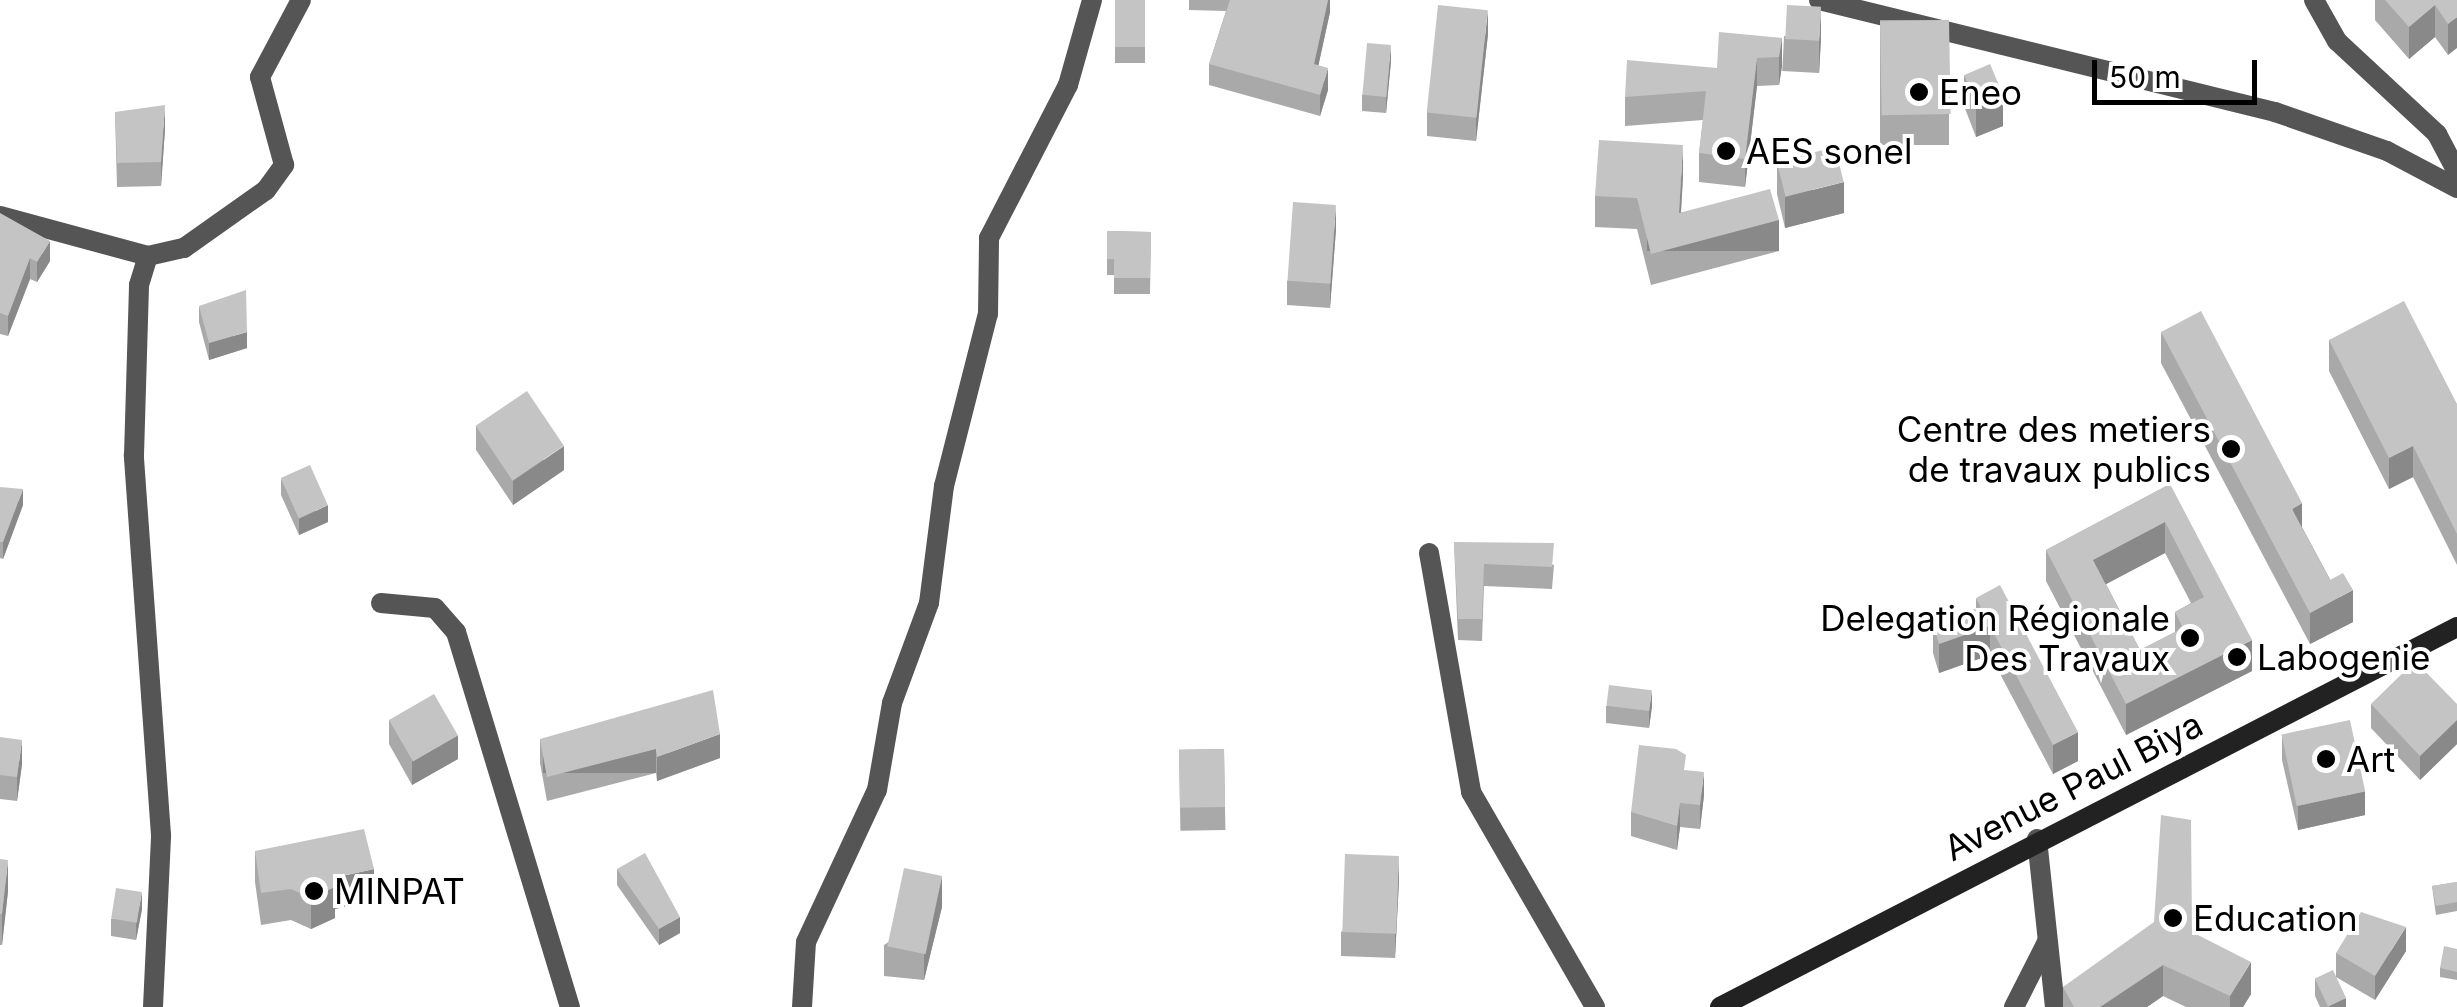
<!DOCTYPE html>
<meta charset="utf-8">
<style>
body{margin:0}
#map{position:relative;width:2457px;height:1007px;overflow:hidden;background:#fff;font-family:Inter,sans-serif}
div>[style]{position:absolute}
.street>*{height:20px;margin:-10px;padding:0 10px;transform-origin:10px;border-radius:10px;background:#555}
.secondary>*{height:20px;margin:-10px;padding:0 10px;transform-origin:10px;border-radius:10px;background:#222}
.wall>*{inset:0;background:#a9a9a9;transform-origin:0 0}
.shaded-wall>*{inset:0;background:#898989;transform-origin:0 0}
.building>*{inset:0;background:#c4c4c4;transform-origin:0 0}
.dots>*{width:28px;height:28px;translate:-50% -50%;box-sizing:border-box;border:5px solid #fff;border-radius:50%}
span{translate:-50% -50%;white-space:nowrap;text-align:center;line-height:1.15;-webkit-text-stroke:8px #fff;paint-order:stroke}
.poi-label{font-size:35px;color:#000}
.left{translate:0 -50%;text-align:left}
.right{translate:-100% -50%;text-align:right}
.street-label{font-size:35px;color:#000}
.scale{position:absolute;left:2092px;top:60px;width:165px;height:45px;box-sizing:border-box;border:5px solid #000;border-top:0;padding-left:12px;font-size:30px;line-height:35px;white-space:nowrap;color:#000;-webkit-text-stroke:8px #fff;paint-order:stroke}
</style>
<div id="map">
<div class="street">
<div style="left:1819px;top:0;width:470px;rotate:13.8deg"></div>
<div style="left:2275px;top:112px;width:119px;rotate:19.2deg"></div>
<div style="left:2387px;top:151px;width:79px;rotate:27.9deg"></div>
<div style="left:2314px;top:0;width:47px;rotate:60.7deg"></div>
<div style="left:2337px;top:41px;width:137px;rotate:42.9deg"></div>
<div style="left:2437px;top:134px;width:43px;rotate:62.2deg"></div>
<div style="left:0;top:216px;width:153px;rotate:15.1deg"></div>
<div style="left:1429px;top:553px;width:243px;rotate:80deg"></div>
<div style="left:1471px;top:792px;width:248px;rotate:60deg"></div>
<div style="left:381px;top:603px;width:54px;rotate:5.3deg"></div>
<div style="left:435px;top:608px;width:32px;rotate:49deg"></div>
<div style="left:456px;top:632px;width:392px;rotate:73.1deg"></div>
<div style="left:2037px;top:839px;width:169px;rotate:83.9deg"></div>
<div style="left:153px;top:1007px;width:172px;rotate:-87.3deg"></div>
<div style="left:161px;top:835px;width:381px;rotate:-94.1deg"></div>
<div style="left:134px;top:455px;width:170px;rotate:-88.3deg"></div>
<div style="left:139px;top:285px;width:30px;rotate:-73deg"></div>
<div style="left:148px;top:256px;width:37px;rotate:-13deg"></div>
<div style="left:184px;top:248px;width:100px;rotate:-35.3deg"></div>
<div style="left:266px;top:190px;width:31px;rotate:-54deg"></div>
<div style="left:284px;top:165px;width:91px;rotate:-105.3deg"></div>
<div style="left:260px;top:77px;width:87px;rotate:-62deg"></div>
<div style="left:802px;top:1007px;width:65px;rotate:-86.5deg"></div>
<div style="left:806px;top:942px;width:168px;rotate:-65deg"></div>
<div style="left:877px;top:790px;width:88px;rotate:-80.2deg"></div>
<div style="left:892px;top:703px;width:107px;rotate:-69.7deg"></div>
<div style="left:929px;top:603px;width:118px;rotate:-82.7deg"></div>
<div style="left:944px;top:486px;width:178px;rotate:-75.7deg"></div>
<div style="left:988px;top:314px;width:76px;rotate:-89.2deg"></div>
<div style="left:989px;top:238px;width:172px;rotate:-62.7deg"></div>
<div style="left:1068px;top:85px;width:88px;rotate:-74.2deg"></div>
<div style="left:2014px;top:1007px;width:73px;rotate:-63.1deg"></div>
</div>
<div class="secondary">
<div style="left:1720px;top:1007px;width:829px;rotate:-27.28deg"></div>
</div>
<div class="wall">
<div style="left:1115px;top:0;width:30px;height:63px"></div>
<div style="clip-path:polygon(1189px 0,1330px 0,1330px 12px,1318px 66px,1328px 90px,1320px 116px,1209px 85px,1209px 64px,1226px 11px,1189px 10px)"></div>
<div style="clip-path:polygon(2375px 0,2457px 0,2448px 55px,2435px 37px,2409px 59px,2375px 20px)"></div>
<div style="left:1949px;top:20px;width:125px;height:69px;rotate:90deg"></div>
<div style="clip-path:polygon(1488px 34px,1476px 141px,1427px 136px,1427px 112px)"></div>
<div style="clip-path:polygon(1782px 38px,1782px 66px,1779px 85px,1757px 86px,1745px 187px,1699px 182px,1699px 153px,1703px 120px,1625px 126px,1625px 97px,1717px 68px)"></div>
<div style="left:1821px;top:38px;width:35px;height:37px;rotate:93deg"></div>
<div style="clip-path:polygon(1391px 61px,1386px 113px,1362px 111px,1362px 95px)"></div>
<div style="clip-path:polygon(1964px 75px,2003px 126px,1976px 137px,1964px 106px)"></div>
<div style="clip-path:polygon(115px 112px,165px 129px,161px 186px,117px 187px)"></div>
<div style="clip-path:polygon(1777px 163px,1844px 213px,1785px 228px,1777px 194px)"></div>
<div style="clip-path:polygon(1683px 176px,1681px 212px,1779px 251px,1651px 285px,1637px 229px,1595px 227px,1595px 196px)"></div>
<div style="clip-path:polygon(0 213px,50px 261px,37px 282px,30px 279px,8px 336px,0 334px)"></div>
<div style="clip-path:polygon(1336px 229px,1330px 308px,1287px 305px,1287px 281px)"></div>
<div style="clip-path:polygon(1107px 231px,1151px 232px,1150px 294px,1114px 294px,1114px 275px,1107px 275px)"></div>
<div style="clip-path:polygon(199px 306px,247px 348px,209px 360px,199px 322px)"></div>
<div style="clip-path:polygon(2161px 332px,2302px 527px,2353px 622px,2310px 644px,2161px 363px)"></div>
<div style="clip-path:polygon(2329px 340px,2457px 404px,2457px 565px,2413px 477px,2389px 489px,2329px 371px)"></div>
<div style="clip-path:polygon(476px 426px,564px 470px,513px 505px,476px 450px)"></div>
<div style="clip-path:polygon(281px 479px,328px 522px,299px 535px,281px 495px)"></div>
<div style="clip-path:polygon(evenodd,2170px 484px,2252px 671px,2126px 735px,2046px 581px,2046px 550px,2170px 484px,2165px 553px,2191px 603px,2175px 612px,2175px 632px,2140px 650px,2106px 584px,2165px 553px)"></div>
<div style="clip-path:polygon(0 487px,23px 505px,3px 559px,0 558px)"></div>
<div style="clip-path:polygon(1454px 542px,1554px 565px,1552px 589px,1484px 586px,1482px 641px,1458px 640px)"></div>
<div style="clip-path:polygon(1976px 598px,2078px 761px,2053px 774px,1990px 655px,1939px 673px,1933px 653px,1933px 623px,1976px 609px)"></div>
<div style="clip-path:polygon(2371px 704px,2457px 704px,2457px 744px,2420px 780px,2371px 728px)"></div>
<div style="clip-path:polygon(1606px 706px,1652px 706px,1649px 728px,1606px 723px)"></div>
<div style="clip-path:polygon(389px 720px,458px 759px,412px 785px,389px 744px)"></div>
<div style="clip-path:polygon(2282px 736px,2365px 815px,2298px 830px,2282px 760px)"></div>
<div style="clip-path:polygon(0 737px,22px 764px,17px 801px,0 799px)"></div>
<div style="clip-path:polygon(540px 739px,720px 758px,657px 781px,656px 773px,547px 801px,540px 763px)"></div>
<div style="left:1224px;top:749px;width:81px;height:45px;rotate:89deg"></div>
<div style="clip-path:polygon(1686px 770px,1704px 795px,1700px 829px,1680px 827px,1677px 850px,1631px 836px,1631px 812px)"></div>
<div style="clip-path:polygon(255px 851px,374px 900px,335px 909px,335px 918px,311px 929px,291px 920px,261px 925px,255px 882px)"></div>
<div style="clip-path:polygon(0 859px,8px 891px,2px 945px,0 945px)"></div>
<div style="clip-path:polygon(617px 869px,680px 933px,659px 945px,617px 885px)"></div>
<div style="clip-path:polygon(1399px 880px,1395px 958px,1341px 956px,1341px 932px)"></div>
<div style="clip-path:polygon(2457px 882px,2457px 911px,2436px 915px,2432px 886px)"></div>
<div style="clip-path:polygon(942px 907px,924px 980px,884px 976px,884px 945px)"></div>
<div style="clip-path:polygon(142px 909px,136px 940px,111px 936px,111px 919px)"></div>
<div style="clip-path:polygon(2192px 932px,2251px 994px,2243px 1007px,2186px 1007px,2163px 996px,2147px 1007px,2063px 1007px,2063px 987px)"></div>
<div style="clip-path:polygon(2457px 949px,2457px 980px,2440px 977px,2440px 968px)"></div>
<div style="clip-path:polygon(2406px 951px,2375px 1000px,2336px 977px,2346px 1007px,2320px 1007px,2315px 996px,2315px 979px,2336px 976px,2336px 953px)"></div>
</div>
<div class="shaded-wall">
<div style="clip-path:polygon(1328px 0,1330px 0,1330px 12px,1314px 86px,1314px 64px)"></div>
<div style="clip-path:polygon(2435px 5px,2435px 37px,2409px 59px,2409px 27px)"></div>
<div style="clip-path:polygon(1821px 7px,1821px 38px,1819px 73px,1819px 41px)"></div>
<div style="clip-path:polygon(1488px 10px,1488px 34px,1476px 141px,1476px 117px)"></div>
<div style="clip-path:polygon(2457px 17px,2457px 48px,2448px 55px,2448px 24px)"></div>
<div style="clip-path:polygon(1782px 38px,1782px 66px,1779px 85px,1779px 57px)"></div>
<div style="clip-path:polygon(1391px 45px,1391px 61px,1386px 113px,1386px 97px)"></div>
<div style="clip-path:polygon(1757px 58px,1757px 86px,1745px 187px,1745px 159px)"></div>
<div style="clip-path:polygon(1328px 68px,1328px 90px,1320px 116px,1320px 95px)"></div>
<div style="clip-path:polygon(2003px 94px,2003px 126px,1976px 137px,1976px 106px)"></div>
<div style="clip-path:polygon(165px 105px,165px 129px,161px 186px,161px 162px)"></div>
<div style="clip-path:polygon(1683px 145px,1683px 176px,1679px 244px,1679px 213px)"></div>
<div style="clip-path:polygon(1844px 182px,1844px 213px,1785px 228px,1785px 197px)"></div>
<div style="clip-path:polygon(1336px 205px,1336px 229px,1330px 308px,1330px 284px)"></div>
<div style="left:1779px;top:220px;width:31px;height:132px;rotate:90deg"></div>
<div style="clip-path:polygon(50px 241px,50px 261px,37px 282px,37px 262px)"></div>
<div style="clip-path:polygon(30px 258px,30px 279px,8px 336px,8px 316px)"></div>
<div style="clip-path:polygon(247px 332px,247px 348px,209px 360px,209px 343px)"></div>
<div style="clip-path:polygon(564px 446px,564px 470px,513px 505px,513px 481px)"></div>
<div style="clip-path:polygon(2413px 446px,2413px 477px,2389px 489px,2389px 458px)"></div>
<div style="clip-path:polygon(23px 489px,23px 505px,3px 559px,3px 542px)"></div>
<div style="clip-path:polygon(2302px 503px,2302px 534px,2292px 509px)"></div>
<div style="clip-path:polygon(328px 505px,328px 522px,299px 535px,299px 519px)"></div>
<div style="clip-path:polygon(2165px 522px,2165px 553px,2093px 591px,2093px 560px)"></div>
<div style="clip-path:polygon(2353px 590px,2353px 622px,2310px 644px,2310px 613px)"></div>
<div style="clip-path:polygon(1990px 626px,1990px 655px,1939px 673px,1939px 644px)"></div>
<div style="clip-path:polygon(2252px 640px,2252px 671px,2126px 735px,2126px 704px)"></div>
<div style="clip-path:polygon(1652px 690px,1652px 706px,1649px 728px,1649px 711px)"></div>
<div style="clip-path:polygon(2457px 720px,2457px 744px,2420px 780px,2420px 756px)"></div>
<div style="clip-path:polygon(2078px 732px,2078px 761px,2053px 774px,2053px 745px)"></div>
<div style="clip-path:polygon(720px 734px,720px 758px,657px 781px,657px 757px)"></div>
<div style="clip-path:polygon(458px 735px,458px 759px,412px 785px,412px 761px)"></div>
<div style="clip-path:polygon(22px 740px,22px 764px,17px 801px,17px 777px)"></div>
<div style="left:656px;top:749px;width:24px;height:113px;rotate:90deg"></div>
<div style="clip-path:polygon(1704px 772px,1704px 795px,1700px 829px,1700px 805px)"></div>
<div style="clip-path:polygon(2365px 791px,2365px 815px,2298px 830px,2298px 806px)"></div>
<div style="clip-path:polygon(1680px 803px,1680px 827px,1677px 850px,1677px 826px)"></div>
<div style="clip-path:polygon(1399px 856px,1399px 880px,1395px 958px,1395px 934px)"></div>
<div style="clip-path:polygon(8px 860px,8px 891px,2px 945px,2px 914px)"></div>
<div style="clip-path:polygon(374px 869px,374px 900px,335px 909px,335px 918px,311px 929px,311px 898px,333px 878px)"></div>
<div style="clip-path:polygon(942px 876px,942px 907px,924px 980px,924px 949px)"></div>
<div style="clip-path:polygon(142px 892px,142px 909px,136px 940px,136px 924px)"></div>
<div style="clip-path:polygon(680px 917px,680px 933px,659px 945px,659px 929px)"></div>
<div style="clip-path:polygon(2406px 927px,2406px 951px,2375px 1000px,2375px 976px)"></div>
<div style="clip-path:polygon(2251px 962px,2251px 994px,2243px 1007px,2230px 1007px,2230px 996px)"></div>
<div style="clip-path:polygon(2163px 965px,2163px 996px,2147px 1007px,2100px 1007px)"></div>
<div style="clip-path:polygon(2346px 998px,2346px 1007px,2328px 1007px)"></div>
</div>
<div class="building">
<div style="left:1115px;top:0;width:30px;height:47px"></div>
<div style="clip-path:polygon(1230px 0,1328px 0,1314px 64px,1328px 68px,1320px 95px,1209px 64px)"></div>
<div style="clip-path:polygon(2385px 0,2457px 0,2457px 17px,2448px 24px,2435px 5px,2409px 27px)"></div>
<div style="left:1438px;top:5px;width:50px;height:108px;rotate:6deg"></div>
<div style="left:1787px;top:5px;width:34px;height:34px;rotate:3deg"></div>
<div style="left:1949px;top:20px;width:94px;height:69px;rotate:89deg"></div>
<div style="clip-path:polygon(1719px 32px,1782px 38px,1779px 57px,1757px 58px,1745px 159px,1699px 153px,1706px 91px,1625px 97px,1627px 60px,1717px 68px)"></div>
<div style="left:1367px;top:43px;width:24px;height:52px;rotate:5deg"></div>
<div style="left:1990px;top:64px;width:33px;height:28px;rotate:67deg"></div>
<div style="clip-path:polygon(165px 105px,161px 162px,117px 163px,115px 112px)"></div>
<div style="clip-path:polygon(1599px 140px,1683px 145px,1679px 213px,1770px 189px,1779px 220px,1651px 254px,1637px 198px,1595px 196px)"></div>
<div style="left:1835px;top:147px;width:36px;height:60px;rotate:76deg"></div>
<div style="left:1293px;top:202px;width:43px;height:79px;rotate:4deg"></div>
<div style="clip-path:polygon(0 213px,50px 241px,37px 262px,30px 258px,8px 316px,0 313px)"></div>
<div style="clip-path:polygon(1107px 231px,1151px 232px,1150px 278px,1114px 278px,1114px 259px,1107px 259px)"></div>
<div style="clip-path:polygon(246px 290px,247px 332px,209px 343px,199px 306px)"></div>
<div style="clip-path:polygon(2404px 301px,2457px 404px,2457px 534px,2413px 446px,2389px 458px,2329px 340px)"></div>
<div style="clip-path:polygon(2201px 311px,2302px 503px,2292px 509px,2330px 580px,2343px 573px,2353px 590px,2310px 613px,2161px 332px)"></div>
<div style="left:527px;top:391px;width:66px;height:62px;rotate:56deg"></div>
<div style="left:310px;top:465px;width:44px;height:32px;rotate:66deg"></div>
<div style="clip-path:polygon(evenodd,2170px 484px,2252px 640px,2126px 704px,2046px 550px,2170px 484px,2165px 522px,2204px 597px,2175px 612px,2183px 628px,2140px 650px,2093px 560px,2165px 522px)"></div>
<div style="clip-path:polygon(0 487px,23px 489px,3px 542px,0 542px)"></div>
<div style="clip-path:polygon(1454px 542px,1554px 543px,1552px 567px,1484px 564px,1482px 619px,1458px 619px)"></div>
<div style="clip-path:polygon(2000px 585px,2078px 732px,2053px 745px,1990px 626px,1939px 644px,1933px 623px,1981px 607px,1976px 598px)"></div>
<div style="clip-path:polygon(2415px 661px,2457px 704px,2457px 720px,2420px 756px,2371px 704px)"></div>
<div style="left:1609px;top:685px;width:43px;height:21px;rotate:7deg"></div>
<div style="clip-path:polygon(713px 690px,720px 734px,657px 757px,656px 749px,547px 777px,540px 739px)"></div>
<div style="left:434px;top:694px;width:48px;height:52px;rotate:60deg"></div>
<div style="left:2350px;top:720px;width:73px;height:70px;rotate:78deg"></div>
<div style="clip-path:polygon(0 737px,22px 740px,17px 777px,0 775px)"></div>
<div style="clip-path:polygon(1639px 745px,1676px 749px,1686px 755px,1684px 770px,1704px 772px,1700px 805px,1680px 803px,1677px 826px,1631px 812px)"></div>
<div style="left:1224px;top:749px;width:58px;height:45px;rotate:89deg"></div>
<div style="clip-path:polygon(2161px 815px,2191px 820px,2192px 932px,2251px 962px,2230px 996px,2163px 965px,2100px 1007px,2074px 1007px,2063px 987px,2154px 922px)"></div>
<div style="clip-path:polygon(364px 829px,374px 869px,333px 878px,335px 887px,311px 898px,291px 889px,261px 893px,255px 851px)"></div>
<div style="clip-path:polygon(645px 853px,680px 917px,659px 929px,617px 869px)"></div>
<div style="left:1345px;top:854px;width:54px;height:78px;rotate:2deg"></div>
<div style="clip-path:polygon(0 859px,8px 860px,2px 914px,0 914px)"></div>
<div style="left:904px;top:868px;width:39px;height:80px;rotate:12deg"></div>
<div style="clip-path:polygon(2457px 882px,2457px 902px,2436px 906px,2432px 886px)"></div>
<div style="left:116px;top:888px;width:26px;height:31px;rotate:9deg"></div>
<div style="clip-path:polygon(2361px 912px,2406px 927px,2375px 976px,2336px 953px)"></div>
<div style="clip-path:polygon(2444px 946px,2457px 949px,2457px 972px,2440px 968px)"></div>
<div style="left:2333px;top:970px;width:31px;height:20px;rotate:65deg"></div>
</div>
<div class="dots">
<div style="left:1919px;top:92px;background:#000"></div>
<div style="left:1726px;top:151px;background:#000"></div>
<div style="left:2231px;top:449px;background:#000"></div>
<div style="left:2190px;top:638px;background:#000"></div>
<div style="left:2237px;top:657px;background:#000"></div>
<div style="left:2326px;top:759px;background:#000"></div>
<div style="left:314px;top:891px;background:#000"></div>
<div style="left:2173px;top:918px;background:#000"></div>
</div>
<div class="poi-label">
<span class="left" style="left:1939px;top:92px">Eneo</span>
<span class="left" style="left:1746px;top:151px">AES sonel</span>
<span class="right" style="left:2211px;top:449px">Centre des metiers<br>de travaux publics</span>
<span class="right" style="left:2170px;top:638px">Delegation Régionale<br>Des Travaux</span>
<span class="left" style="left:2257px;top:657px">Labogenie</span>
<span class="left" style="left:2346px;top:759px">Art</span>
<span class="left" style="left:334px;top:891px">MINPAT</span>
<span class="left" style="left:2193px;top:918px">Education</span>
</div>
<div class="street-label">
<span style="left:2073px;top:786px;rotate:-27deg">Avenue Paul Biya</span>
</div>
<div class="scale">50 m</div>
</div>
